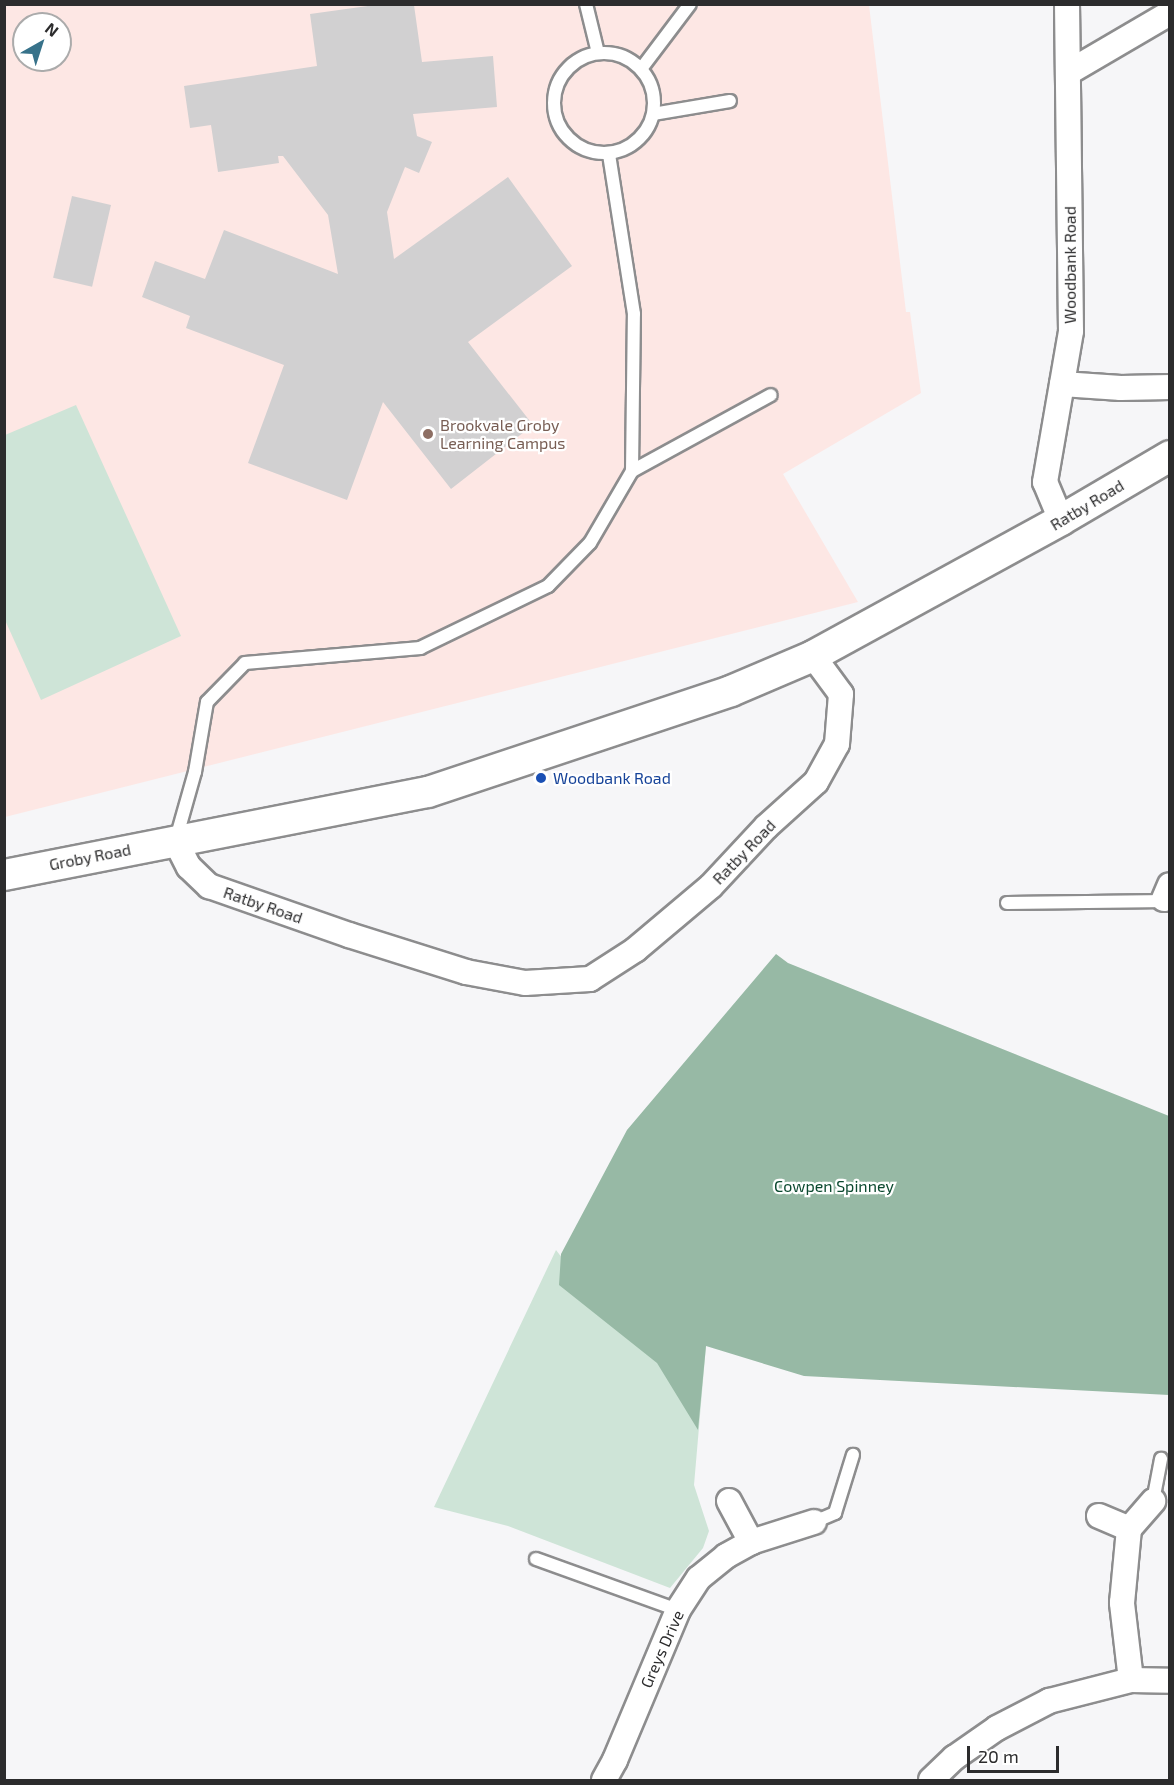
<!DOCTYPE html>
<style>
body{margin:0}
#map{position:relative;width:1174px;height:1785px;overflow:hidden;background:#f6f6f8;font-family:"Exo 2",sans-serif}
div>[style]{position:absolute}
.education>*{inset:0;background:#fde7e4}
.green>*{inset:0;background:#cee4d7}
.forest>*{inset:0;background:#97b9a5}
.building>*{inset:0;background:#d1d0d1;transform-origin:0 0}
.roads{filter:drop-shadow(2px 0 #8d8d8e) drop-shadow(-2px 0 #8d8d8e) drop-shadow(0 2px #8d8d8e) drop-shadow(0 -2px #8d8d8e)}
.service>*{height:12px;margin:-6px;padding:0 6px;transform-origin:6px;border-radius:6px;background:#fff}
.service>.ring{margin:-6px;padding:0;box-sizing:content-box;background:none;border:12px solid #fff;border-radius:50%}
.minor>*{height:24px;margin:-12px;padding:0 12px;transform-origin:12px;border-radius:12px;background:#fff}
.tertiary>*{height:30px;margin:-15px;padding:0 15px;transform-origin:15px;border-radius:15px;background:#fff}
.dots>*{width:16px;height:16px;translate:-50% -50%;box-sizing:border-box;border:3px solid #fff;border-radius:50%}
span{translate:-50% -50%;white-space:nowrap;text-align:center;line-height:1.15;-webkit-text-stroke:4.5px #fff;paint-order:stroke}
.street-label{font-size:16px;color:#2c2c2d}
.education-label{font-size:16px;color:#785e54}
.left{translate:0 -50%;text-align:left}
.transit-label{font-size:16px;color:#164399}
.park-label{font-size:16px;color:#0b492f}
.frame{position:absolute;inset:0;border:6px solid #2c2c2d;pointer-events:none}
.north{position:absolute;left:12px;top:12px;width:60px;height:60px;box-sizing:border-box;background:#fff;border:2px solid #ababab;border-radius:50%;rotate:39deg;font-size:16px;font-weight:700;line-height:24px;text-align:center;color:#2c2c2d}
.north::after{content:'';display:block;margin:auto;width:21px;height:27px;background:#37728a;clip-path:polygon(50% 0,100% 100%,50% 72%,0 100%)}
.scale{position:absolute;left:967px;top:1746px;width:92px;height:27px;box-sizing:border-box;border:3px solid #2c2c2d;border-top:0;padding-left:8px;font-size:18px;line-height:21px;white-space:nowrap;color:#2c2c2d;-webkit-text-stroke:4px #fff;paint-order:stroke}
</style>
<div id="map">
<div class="education">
<div style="clip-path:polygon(evenodd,5px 5px,869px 5px,906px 312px,910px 312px,921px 393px,783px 474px,858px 602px,5px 817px,5px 5px,24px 24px,60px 24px,60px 60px,24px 60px,24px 24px)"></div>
</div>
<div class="green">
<div style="clip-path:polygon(76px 405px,181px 636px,41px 700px,5px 620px,5px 435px)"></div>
<div style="clip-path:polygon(556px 1250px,582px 1284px,706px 1346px,694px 1485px,709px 1531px,703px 1548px,670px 1588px,508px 1526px,434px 1507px)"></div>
</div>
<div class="forest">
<div style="clip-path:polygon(776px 954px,788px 963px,1169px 1116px,1169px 1395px,804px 1376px,706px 1346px,698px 1430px,657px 1363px,559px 1285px,561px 1254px,627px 1130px)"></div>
</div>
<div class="building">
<div style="clip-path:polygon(375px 5px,414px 5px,422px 62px,493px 56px,497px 107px,413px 114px,417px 136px,432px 142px,419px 173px,405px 167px,387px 212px,394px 259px,508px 177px,572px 266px,468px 342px,533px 425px,451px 489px,383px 402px,347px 500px,248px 463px,284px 365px,186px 328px,190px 316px,142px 297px,155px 261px,205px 279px,224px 230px,338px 274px,328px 215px,283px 156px,278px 156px,279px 163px,218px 172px,211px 125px,190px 128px,184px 86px,317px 66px,310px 14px)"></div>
<div style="left:72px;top:196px;width:40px;height:84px;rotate:13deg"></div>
</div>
<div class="roads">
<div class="service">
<div style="left:586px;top:4px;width:50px;rotate:76.2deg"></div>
<div class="ring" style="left:554px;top:53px;width:88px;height:88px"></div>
<div style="left:641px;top:69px;width:81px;rotate:-53deg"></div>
<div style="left:653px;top:114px;width:78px;rotate:-9.6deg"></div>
<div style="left:632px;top:471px;width:158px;rotate:-28.7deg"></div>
<div style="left:176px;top:839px;width:70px;rotate:-74.2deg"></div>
<div style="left:195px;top:772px;width:71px;rotate:-80.3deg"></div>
<div style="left:207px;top:702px;width:54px;rotate:-45.7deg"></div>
<div style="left:245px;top:663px;width:176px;rotate:-4.9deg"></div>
<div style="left:420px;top:648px;width:142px;rotate:-25.8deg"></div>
<div style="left:548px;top:586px;width:60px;rotate:-45.7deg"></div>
<div style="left:590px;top:543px;width:83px;rotate:-59.7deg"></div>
<div style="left:632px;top:471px;width:157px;rotate:-89.3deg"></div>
<div style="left:634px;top:314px;width:162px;rotate:-98.9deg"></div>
<div style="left:1007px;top:903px;width:160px;rotate:-0.7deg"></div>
<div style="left:1153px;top:1501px;width:43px;rotate:-79.2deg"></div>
<div style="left:814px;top:1522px;width:23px;rotate:-23deg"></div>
<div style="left:835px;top:1513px;width:61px;rotate:-72.8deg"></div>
<div style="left:536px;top:1559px;width:151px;rotate:19.8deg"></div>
</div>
<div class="minor">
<div style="left:1069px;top:72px;width:117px;rotate:-30.3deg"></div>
<div style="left:1062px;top:384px;width:59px;rotate:3.9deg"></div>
<div style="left:1121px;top:388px;width:49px;rotate:-1.2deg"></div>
<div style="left:1061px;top:520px;width:41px;rotate:-112.8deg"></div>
<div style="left:1045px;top:482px;width:153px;rotate:-80.2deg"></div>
<div style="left:1071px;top:331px;width:327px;rotate:-90.7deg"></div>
<div style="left:175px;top:840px;width:30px;rotate:63deg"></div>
<div style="left:189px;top:867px;width:28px;rotate:44deg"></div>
<div style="left:209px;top:886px;width:148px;rotate:19.3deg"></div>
<div style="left:349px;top:935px;width:123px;rotate:17.5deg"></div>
<div style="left:466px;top:972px;width:60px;rotate:10.6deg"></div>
<div style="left:525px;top:983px;width:65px;rotate:-3.5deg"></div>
<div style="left:590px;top:979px;width:54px;rotate:-32.8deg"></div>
<div style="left:635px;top:950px;width:99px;rotate:-40.1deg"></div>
<div style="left:711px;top:886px;width:81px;rotate:-47deg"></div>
<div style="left:766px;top:827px;width:67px;rotate:-42deg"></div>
<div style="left:816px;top:782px;width:43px;rotate:-61.1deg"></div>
<div style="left:837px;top:744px;width:50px;rotate:-85.4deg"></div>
<div style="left:841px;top:694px;width:47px;rotate:-126.4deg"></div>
<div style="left:1164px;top:899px;width:15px;rotate:-67deg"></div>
<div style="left:729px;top:1501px;width:47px;rotate:61.8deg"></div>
<div style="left:1099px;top:1516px;width:33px;rotate:23deg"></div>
<div style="left:1131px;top:1680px;width:78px;rotate:-96.7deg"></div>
<div style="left:1122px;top:1603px;width:74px;rotate:-84.6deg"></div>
<div style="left:1129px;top:1529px;width:37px;rotate:-49deg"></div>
<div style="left:604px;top:1780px;width:23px;rotate:-61deg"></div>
<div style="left:615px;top:1760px;width:163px;rotate:-67.2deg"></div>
<div style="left:678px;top:1610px;width:38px;rotate:-57deg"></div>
<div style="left:699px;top:1578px;width:35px;rotate:-39deg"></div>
<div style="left:726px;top:1556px;width:29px;rotate:-29deg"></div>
<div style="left:751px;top:1542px;width:66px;rotate:-17.6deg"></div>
<div style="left:931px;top:1780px;width:32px;rotate:-44deg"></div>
<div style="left:954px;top:1758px;width:52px;rotate:-34.9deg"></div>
<div style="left:997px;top:1728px;width:59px;rotate:-27.4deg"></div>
<div style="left:1049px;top:1701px;width:85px;rotate:-14.4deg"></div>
<div style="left:1131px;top:1680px;width:39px;rotate:1deg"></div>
</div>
<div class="tertiary">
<div style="left:4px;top:875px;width:432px;rotate:-11.1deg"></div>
<div style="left:428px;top:792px;width:319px;rotate:-18.4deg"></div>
<div style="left:731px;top:691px;width:89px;rotate:-23.1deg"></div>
<div style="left:813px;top:656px;width:283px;rotate:-28.7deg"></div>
<div style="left:1061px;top:520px;width:126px;rotate:-30.4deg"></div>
</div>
</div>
<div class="dots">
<div style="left:428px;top:434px;background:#8d6e63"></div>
<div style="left:541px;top:778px;background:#1a4fb4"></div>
</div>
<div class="street-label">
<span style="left:1070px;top:265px;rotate:-90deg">Woodbank Road</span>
<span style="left:1087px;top:505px;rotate:-31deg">Ratby Road</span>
<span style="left:744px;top:852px;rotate:-46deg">Ratby Road</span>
<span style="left:90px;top:857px;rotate:-11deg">Groby Road</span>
<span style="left:263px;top:905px;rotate:19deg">Ratby Road</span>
<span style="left:662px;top:1649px;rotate:-66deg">Greys Drive</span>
</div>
<div class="education-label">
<span class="left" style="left:440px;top:434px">Brookvale Groby<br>Learning Campus</span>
</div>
<div class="transit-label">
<span class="left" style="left:553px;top:778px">Woodbank Road</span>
</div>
<div class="park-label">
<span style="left:834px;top:1186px">Cowpen Spinney</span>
</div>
<div class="frame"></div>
<div class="north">N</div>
<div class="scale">20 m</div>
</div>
